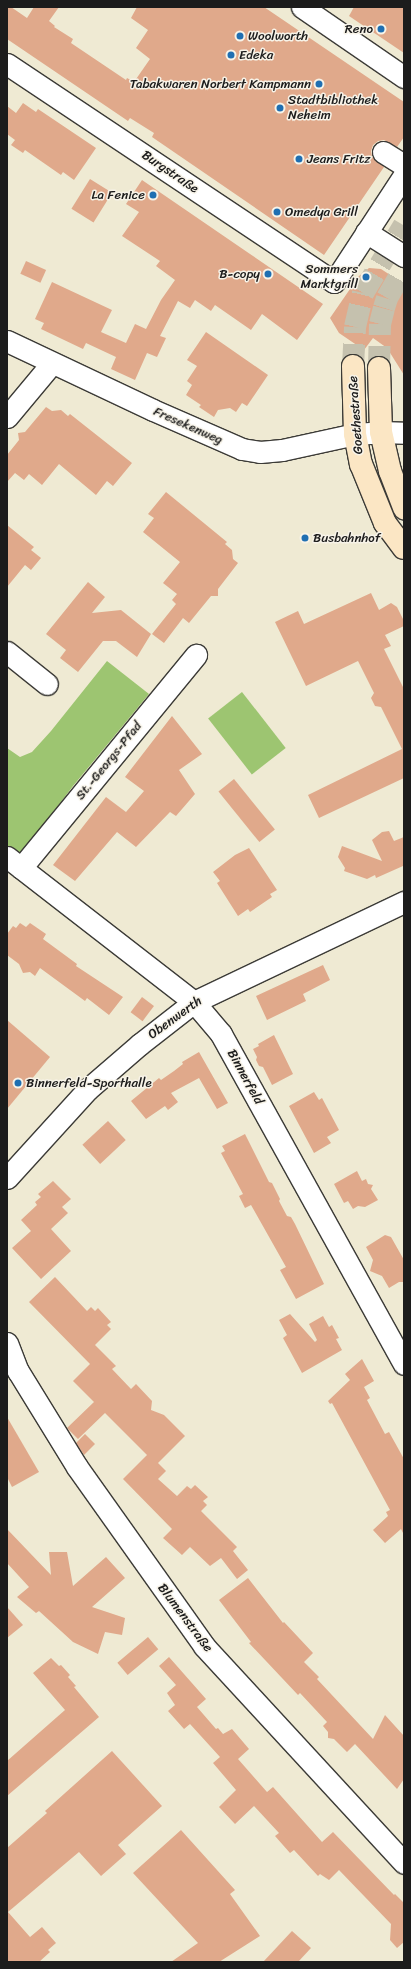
<!DOCTYPE html>
<meta charset="utf-8">
<style>
body{margin:0}
#map{position:relative;width:411px;height:1969px;overflow:hidden;background:#efead3;font-family:Sriracha,sans-serif}
div>[style]{position:absolute}
.green>*{inset:0;background:#9dc571;transform-origin:0 0}
.building>*{inset:0;background:#e0a98b;transform-origin:0 0}
.secondary-tunnel>*{height:22px;margin-top:-11px;transform-origin:0;background:repeating-linear-gradient(90deg,#c5c1ae 0 22px,transparent 0 33px)}
.roads{filter:drop-shadow(1px 0 #3c3b37) drop-shadow(-1px 0 #3c3b37) drop-shadow(0 1px #3c3b37) drop-shadow(0 -1px #3c3b37)}
.street>*{height:21px;margin:-10.5px;padding:0 10.5px;transform-origin:10.5px;border-radius:10.5px;background:#fff}
.secondary>*{height:22px;margin:-11px;padding:0 11px;transform-origin:11px;border-radius:11px;background:#fbe6c4}
.dots>*{width:11px;height:11px;translate:-50% -50%;box-sizing:border-box;border:2px solid #f7f3e8;border-radius:50%}
span{translate:-50% -50%;white-space:nowrap;text-align:center;line-height:1.15;-webkit-text-stroke:3px #f7f3e8;paint-order:stroke}
.poi-label{font-size:13px;color:#1c1c1c}
.right{translate:-100% -50%;text-align:right}
.left{translate:0 -50%;text-align:left}
.street-label{font-size:13px;color:#1c1c1c}
.frame{position:absolute;inset:0;border:8px solid #1c1c1c;pointer-events:none}
</style>
<div id="map">
<div class="green">
<div style="clip-path:polygon(107px 661px,149px 694px,73px 786px,19px 858px,7px 848px,7px 748px,20px 757px,32px 752px,51px 731px)"></div>
<div style="left:242px;top:692px;width:71px;height:43px;rotate:52deg"></div>
</div>
<div class="building">
<div style="clip-path:polygon(7px 7px,11px 7px,27px 18px,34px 7px,59px 7px,49px 21px,55px 26px,54px 27px,73px 39px,71px 43px,126px 80px,127px 78px,134px 82px,150px 59px,136px 48px,148px 30px,131px 18px,137px 7px,264px 7px,404px 102px,404px 137px,397px 147px,384px 140px,378px 141px,373px 145px,371px 151px,372px 157px,384px 167px,324px 255px,152px 137px,154px 133px,130px 118px,128px 121px,7px 39px)"></div>
<div style="clip-path:polygon(354px 7px,404px 7px,404px 53px,349px 16px)"></div>
<div style="clip-path:polygon(23px 103px,36px 112px,38px 109px,96px 148px,74px 180px,63px 172px,61px 175px,25px 150px,23px 153px,11px 145px,15px 140px,7px 134px,7px 106px,16px 113px)"></div>
<div style="left:90px;top:179px;width:26px;height:35px;rotate:32deg"></div>
<div style="clip-path:polygon(142px 180px,323px 304px,297px 340px,262px 314px,251px 330px,215px 305px,211px 311px,195px 300px,190px 308px,178px 301px,160px 336px,166px 338px,157px 357px,147px 353px,135px 380px,111px 369px,116px 357px,86px 343px,83px 349px,41px 329px,44px 323px,35px 319px,52px 282px,112px 310px,101px 332px,126px 343px,135px 324px,146px 329px,161px 300px,175px 280px,156px 266px,160px 261px,122px 236px,139px 212px,126px 204px)"></div>
<div style="left:26px;top:261px;width:22px;height:14px;rotate:24deg"></div>
<div style="clip-path:polygon(369px 268px,381px 269px,404px 284px,404px 375px,387px 348px,373px 338px,364px 350px,339px 333px,330px 318px,359px 276px)"></div>
<div style="clip-path:polygon(206px 332px,268px 375px,247px 406px,242px 403px,236px 412px,230px 408px,218px 410px,214px 417px,199px 407px,201px 405px,186px 395px,192px 385px,187px 381px,197px 366px,187px 360px)"></div>
<div style="clip-path:polygon(46px 407px,52px 411px,61px 410px,68px 416px,70px 414px,132px 463px,113px 486px,107px 481px,96px 495px,59px 464px,42px 485px,29px 474px,24px 480px,15px 473px,7px 482px,7px 455px,19px 440px,18px 433px,25px 432px)"></div>
<div style="clip-path:polygon(166px 492px,227px 542px,225px 544px,232px 550px,233px 559px,238px 563px,218px 589px,218px 596px,211px 596px,189px 623px,183px 618px,164px 643px,152px 634px,176px 604px,172px 600px,177px 594px,163px 583px,180px 562px,143px 532px,154px 518px,148px 514px)"></div>
<div style="clip-path:polygon(7px 525px,34px 547px,31px 550px,41px 558px,31px 570px,25px 565px,7px 587px)"></div>
<div style="clip-path:polygon(88px 582px,105px 597px,92px 613px,121px 610px,151px 634px,137px 657px,116px 641px,103px 641px,78px 672px,60px 658px,66px 650px,46px 634px)"></div>
<div style="clip-path:polygon(371px 593px,379px 610px,391px 603px,397px 607px,404px 621px,404px 626px,385px 635px,391px 646px,384px 649px,404px 689px,404px 778px,319px 818px,308px 795px,402px 749px,381px 707px,375px 706px,371px 698px,374px 693px,358px 661px,306px 686px,275px 622px,298px 611px,304px 624px)"></div>
<div style="clip-path:polygon(172px 716px,202px 754px,179px 770px,195px 794px,176px 816px,170px 812px,136px 847px,117px 832px,75px 881px,53px 865px,106px 797px,126px 812px,144px 791px,125px 777px)"></div>
<div style="left:234px;top:779px;width:65px;height:20px;rotate:51deg"></div>
<div style="clip-path:polygon(389px 831px,394px 841px,404px 837px,403px 866px,376px 878px,375px 875px,367px 879px,344px 871px,345px 868px,338px 857px,342px 846px,382px 861px,372px 840px,382px 832px)"></div>
<div style="clip-path:polygon(249px 848px,277px 890px,270px 894px,272px 897px,250px 912px,248px 909px,238px 916px,217px 883px,220px 881px,213px 872px,235px 855px)"></div>
<div style="clip-path:polygon(20px 923px,26px 927px,30px 923px,46px 934px,43px 939px,77px 964px,76px 966px,123px 997px,109px 1015px,87px 998px,85px 1001px,40px 968px,35px 976px,30px 972px,23px 973px,19px 964px,7px 955px,7px 934px,13px 926px,16px 928px)"></div>
<div style="clip-path:polygon(323px 965px,330px 980px,303px 994px,306px 1001px,267px 1020px,256px 996px)"></div>
<div style="left:142px;top:997px;width:15px;height:19px;rotate:37deg"></div>
<div style="clip-path:polygon(7px 1020px,50px 1057px,7px 1109px)"></div>
<div style="clip-path:polygon(274px 1035px,293px 1074px,272px 1085px,263px 1067px,259px 1066px,256px 1060px,257px 1057px,253px 1049px,259px 1046px,258px 1044px)"></div>
<div style="clip-path:polygon(199px 1052px,228px 1103px,217px 1109px,199px 1078px,171px 1093px,178px 1102px,168px 1110px,165px 1106px,146px 1119px,131px 1101px,159px 1078px,161px 1080px,174px 1071px,183px 1064px,182px 1062px)"></div>
<div style="clip-path:polygon(314px 1092px,319px 1100px,322px 1098px,339px 1130px,327px 1137px,331px 1143px,314px 1153px,289px 1106px)"></div>
<div style="left:108px;top:1121px;width:26px;height:35px;rotate:47deg"></div>
<div style="clip-path:polygon(245px 1134px,269px 1182px,272px 1183px,280px 1199px,279px 1201px,287px 1216px,291px 1217px,295px 1224px,324px 1284px,296px 1299px,280px 1270px,286px 1267px,251px 1205px,245px 1208px,239px 1196px,243px 1194px,221px 1153px,225px 1151px,222px 1146px)"></div>
<div style="clip-path:polygon(357px 1171px,362px 1181px,366px 1179px,368px 1184px,373px 1185px,371px 1189px,378px 1200px,365px 1207px,358px 1206px,353px 1209px,348px 1201px,344px 1203px,334px 1184px)"></div>
<div style="clip-path:polygon(53px 1181px,71px 1199px,62px 1207px,68px 1213px,51px 1229px,71px 1251px,41px 1279px,12px 1248px,31px 1231px,21px 1220px,37px 1205px,35px 1202px,41px 1197px,38px 1194px)"></div>
<div style="clip-path:polygon(385px 1235px,391px 1237px,404px 1260px,404px 1282px,399px 1282px,389px 1288px,382px 1276px,370px 1271px,373px 1260px,366px 1247px)"></div>
<div style="clip-path:polygon(55px 1277px,87px 1311px,91px 1307px,95px 1311px,98px 1308px,111px 1322px,107px 1325px,111px 1329px,95px 1345px,116px 1366px,112px 1369px,131px 1389px,136px 1384px,152px 1401px,151px 1410px,164px 1415px,185px 1436px,158px 1463px,166px 1471px,158px 1479px,177px 1496px,187px 1486px,191px 1489px,195px 1485px,208px 1497px,203px 1501px,207px 1505px,201px 1511px,237px 1547px,233px 1551px,248px 1570px,237px 1579px,221px 1558px,210px 1566px,190px 1547px,182px 1555px,163px 1538px,172px 1529px,123px 1479px,147px 1455px,105px 1413px,78px 1439px,67px 1428px,94px 1402px,73px 1381px,90px 1364px,29px 1302px)"></div>
<div style="clip-path:polygon(290px 1314px,315px 1342px,317px 1340px,309px 1324px,323px 1316px,329px 1327px,332px 1325px,339px 1338px,336px 1339px,342px 1350px,302px 1373px,283px 1338px,287px 1335px,279px 1320px)"></div>
<div style="clip-path:polygon(362px 1359px,374px 1381px,364px 1387px,370px 1398px,367px 1400px,385px 1434px,389px 1432px,404px 1459px,404px 1535px,401px 1529px,385px 1543px,373px 1530px,388px 1516px,386px 1512px,390px 1510px,332px 1403px,330px 1404px,328px 1401px,350px 1380px,345px 1374px)"></div>
<div style="clip-path:polygon(7px 1417px,39px 1472px,12px 1487px,7px 1477px)"></div>
<div style="clip-path:polygon(85px 1434px,95px 1444px,84px 1455px,76px 1443px)"></div>
<div style="clip-path:polygon(7px 1529px,51px 1575px,49px 1552px,67px 1552px,73px 1586px,106px 1557px,125px 1578px,92px 1607px,125px 1618px,122px 1635px,105px 1632px,98px 1654px,73px 1642px,39px 1611px,36px 1613px,17px 1597px,29px 1587px,7px 1563px)"></div>
<div style="clip-path:polygon(248px 1578px,283px 1623px,284px 1622px,313px 1653px,304px 1662px,319px 1677px,317px 1679px,373px 1739px,385px 1715px,404px 1736px,404px 1779px,397px 1789px,355px 1744px,347px 1752px,334px 1739px,328px 1738px,328px 1732px,323px 1726px,327px 1722px,300px 1693px,298px 1695px,249px 1643px,251px 1642px,219px 1600px)"></div>
<div style="clip-path:polygon(7px 1607px,23px 1625px,7px 1638px)"></div>
<div style="left:148px;top:1637px;width:16px;height:40px;rotate:50deg"></div>
<div style="clip-path:polygon(169px 1657px,206px 1699px,197px 1707px,216px 1729px,218px 1728px,223px 1734px,232px 1729px,249px 1749px,238px 1759px,267px 1792px,273px 1787px,322px 1842px,333px 1832px,394px 1895px,395px 1894px,404px 1903px,404px 1942px,397px 1948px,390px 1940px,391px 1924px,339px 1870px,329px 1880px,320px 1874px,318px 1876px,294px 1850px,290px 1853px,275px 1836px,279px 1833px,254px 1806px,235px 1824px,219px 1807px,236px 1790px,213px 1763px,220px 1757px,190px 1724px,184px 1729px,168px 1711px,175px 1705px,167px 1693px,176px 1685px,159px 1666px)"></div>
<div style="clip-path:polygon(51px 1658px,59px 1666px,61px 1665px,70px 1675px,68px 1677px,76px 1686px,74px 1687px,99px 1717px,7px 1796px,7px 1761px,65px 1710px,33px 1673px)"></div>
<div style="clip-path:polygon(112px 1751px,162px 1806px,118px 1845px,126px 1854px,101px 1876px,79px 1852px,8px 1912px,30px 1937px,42px 1927px,56px 1943px,48px 1950px,50px 1952px,39px 1962px,7px 1962px,7px 1848px,47px 1813px,45px 1811px)"></div>
<div style="clip-path:polygon(181px 1830px,235px 1890px,230px 1894px,260px 1936px,219px 1962px,171px 1962px,198px 1943px,133px 1873px)"></div>
<div style="clip-path:polygon(292px 1931px,311px 1948px,298px 1962px,263px 1962px)"></div>
</div>
<div class="secondary-tunnel">
<div style="left:353px;top:366px;width:39px;rotate:-87deg"></div>
<div style="left:355px;top:327px;width:35px;rotate:-77deg"></div>
<div style="left:363px;top:293px;width:79px;rotate:-58.9deg"></div>
<div style="left:379px;top:368px;width:44px;rotate:-88.7deg"></div>
<div style="left:380px;top:324px;width:16px;rotate:-76deg"></div>
<div style="left:384px;top:308px;width:10px;rotate:-73deg"></div>
<div style="left:387px;top:298px;width:34px;rotate:-60deg"></div>
</div>
<div class="roads">
<div class="street">
<div style="left:302px;top:7px;width:124px;rotate:34.5deg"></div>
<div style="left:7px;top:64px;width:393px;rotate:33.7deg"></div>
<div style="left:334px;top:282px;width:128px;rotate:-56.8deg"></div>
<div style="left:383px;top:152px;width:25px;rotate:32deg"></div>
<div style="left:366px;top:232px;width:45px;rotate:32.3deg"></div>
<div style="left:7px;top:341px;width:161px;rotate:25.3deg"></div>
<div style="left:153px;top:410px;width:97px;rotate:23.7deg"></div>
<div style="left:242px;top:449px;width:18px;rotate:9deg"></div>
<div style="left:260px;top:452px;width:22px;rotate:-5deg"></div>
<div style="left:282px;top:450px;width:75px;rotate:-12.4deg"></div>
<div style="left:355px;top:434px;width:26px;rotate:-4deg"></div>
<div style="left:381px;top:432px;width:23px;rotate:2deg"></div>
<div style="left:7px;top:417px;width:70px;rotate:-50.2deg"></div>
<div style="left:7px;top:652px;width:51px;rotate:38.7deg"></div>
<div style="left:7px;top:857px;width:237px;rotate:37.8deg"></div>
<div style="left:194px;top:1002px;width:42px;rotate:49.8deg"></div>
<div style="left:221px;top:1034px;width:377px;rotate:61deg"></div>
<div style="left:21px;top:868px;width:276px;rotate:-50.6deg"></div>
<div style="left:7px;top:1178px;width:120px;rotate:-47.7deg"></div>
<div style="left:88px;top:1089px;width:69px;rotate:-40.9deg"></div>
<div style="left:140px;top:1044px;width:68px;rotate:-37.9deg"></div>
<div style="left:194px;top:1002px;width:233px;rotate:-25.5deg"></div>
<div style="left:7px;top:1343px;width:30px;rotate:69deg"></div>
<div style="left:18px;top:1371px;width:113px;rotate:58.4deg"></div>
<div style="left:77px;top:1467px;width:219px;rotate:54.6deg"></div>
<div style="left:204px;top:1646px;width:295px;rotate:47.3deg"></div>
</div>
<div class="secondary">
<div style="left:353px;top:366px;width:68px;rotate:88.3deg"></div>
<div style="left:355px;top:434px;width:31px;rotate:79deg"></div>
<div style="left:361px;top:464px;width:64px;rotate:67.9deg"></div>
<div style="left:385px;top:523px;width:31px;rotate:53deg"></div>
<div style="left:379px;top:368px;width:64px;rotate:88.2deg"></div>
<div style="left:381px;top:432px;width:40px;rotate:77deg"></div>
<div style="left:390px;top:471px;width:40px;rotate:69deg"></div>
</div>
</div>
<div class="dots">
<div style="left:381px;top:29px;background:#1f6fb2"></div>
<div style="left:240px;top:36px;background:#1f6fb2"></div>
<div style="left:231px;top:55px;background:#1f6fb2"></div>
<div style="left:319px;top:84px;background:#1f6fb2"></div>
<div style="left:280px;top:108px;background:#1f6fb2"></div>
<div style="left:299px;top:159px;background:#1f6fb2"></div>
<div style="left:153px;top:195px;background:#1f6fb2"></div>
<div style="left:277px;top:212px;background:#1f6fb2"></div>
<div style="left:268px;top:274px;background:#1f6fb2"></div>
<div style="left:366px;top:277px;background:#1f6fb2"></div>
<div style="left:305px;top:538px;background:#1f6fb2"></div>
<div style="left:18px;top:1083px;background:#1f6fb2"></div>
</div>
<div class="poi-label">
<span class="right" style="left:373px;top:29px">Reno</span>
<span class="left" style="left:248px;top:36px">Woolworth</span>
<span class="left" style="left:239px;top:55px">Edeka</span>
<span class="right" style="left:311px;top:84px">Tabakwaren Norbert Kampmann</span>
<span class="left" style="left:288px;top:108px">Stadtbibliothek<br>Neheim</span>
<span class="left" style="left:307px;top:159px">Jeans Fritz</span>
<span class="right" style="left:145px;top:195px">La Fenice</span>
<span class="left" style="left:285px;top:212px">Omedya Grill</span>
<span class="right" style="left:358px;top:277px">Sommers<br>Marktgrill</span>
<span class="right" style="left:260px;top:274px">B-copy</span>
<span class="left" style="left:313px;top:538px">Busbahnhof</span>
<span class="left" style="left:26px;top:1083px">Binnerfeld-Sporthalle</span>
</div>
<div class="street-label">
<span style="left:170px;top:172px;rotate:34deg">Burgstraße</span>
<span style="left:356px;top:415px;rotate:-94deg">Goethestraße</span>
<span style="left:188px;top:426px;rotate:24deg">Fresekenweg</span>
<span style="left:109px;top:761px;rotate:-51deg">St.-Georgs-Pfad</span>
<span style="left:175px;top:1018px;rotate:-36deg">Obenwerth</span>
<span style="left:245px;top:1077px;rotate:61deg">Binnerfeld</span>
<span style="left:185px;top:1618px;rotate:53deg">Blumenstraße</span>
</div>
<div class="frame"></div>
</div>
